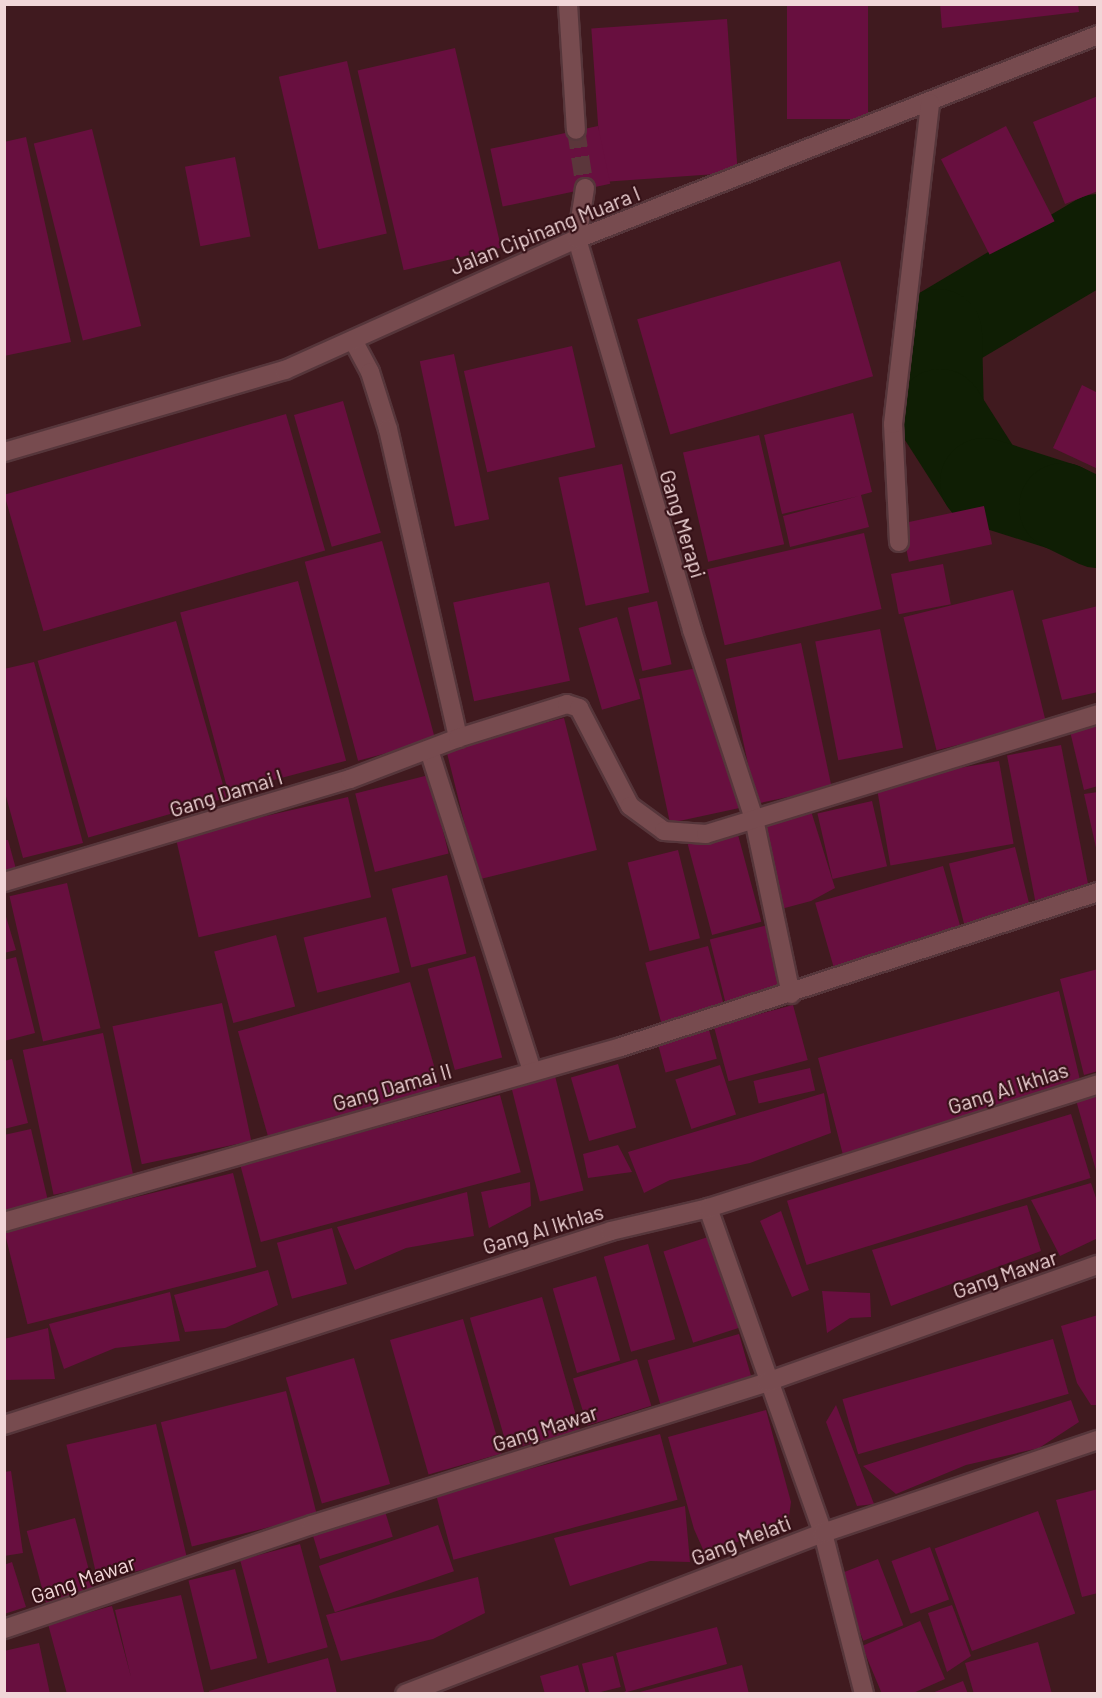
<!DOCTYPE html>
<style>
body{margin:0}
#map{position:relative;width:1102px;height:1698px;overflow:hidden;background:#401a1f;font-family:Barlow,sans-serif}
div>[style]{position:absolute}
.river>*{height:88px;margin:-44px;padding:0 44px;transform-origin:44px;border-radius:44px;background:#0f1e04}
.building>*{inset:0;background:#680f3f;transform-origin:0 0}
.minor-tunnel>*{height:18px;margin-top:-9px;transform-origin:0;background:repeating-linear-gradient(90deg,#5b363b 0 18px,transparent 0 27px)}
.roads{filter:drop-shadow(2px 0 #56363b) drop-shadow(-2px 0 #56363b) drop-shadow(0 2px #56363b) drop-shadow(0 -2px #56363b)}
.minor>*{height:18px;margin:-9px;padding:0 9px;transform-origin:9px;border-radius:9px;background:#774b4f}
span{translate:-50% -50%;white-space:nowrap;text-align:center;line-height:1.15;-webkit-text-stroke:4.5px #351016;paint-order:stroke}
.street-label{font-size:21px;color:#f1d6d8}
.frame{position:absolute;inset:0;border:6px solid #f1d6d8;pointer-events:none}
</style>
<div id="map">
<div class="river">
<div style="left:1098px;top:238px;width:186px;rotate:149.3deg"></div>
<div style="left:938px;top:333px;width:80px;rotate:88.6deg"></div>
<div style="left:940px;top:413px;width:82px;rotate:57.5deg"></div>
<div style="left:984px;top:482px;width:83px;rotate:17.6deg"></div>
<div style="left:1063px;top:507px;width:39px;rotate:26deg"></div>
</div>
<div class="building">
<div style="left:787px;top:4px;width:81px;height:115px"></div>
<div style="clip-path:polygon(940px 4px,1078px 4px,1079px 12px,942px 28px)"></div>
<div style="left:727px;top:19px;width:154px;height:136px;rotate:86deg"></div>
<div style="left:455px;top:48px;width:205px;height:100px;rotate:77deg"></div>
<div style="left:347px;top:61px;width:177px;height:70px;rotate:77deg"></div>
<div style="clip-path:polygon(1098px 96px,1098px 191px,1065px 204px,1033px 122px)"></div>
<div style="left:598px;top:126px;width:59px;height:110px;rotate:78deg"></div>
<div style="left:1006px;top:126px;width:107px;height:73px;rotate:63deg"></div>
<div style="left:92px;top:129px;width:203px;height:60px;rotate:76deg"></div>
<div style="clip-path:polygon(26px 137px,71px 342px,4px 356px,4px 142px)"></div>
<div style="left:235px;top:157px;width:81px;height:51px;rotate:79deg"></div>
<div style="left:840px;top:261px;width:120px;height:211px;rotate:74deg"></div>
<div style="left:572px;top:346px;width:104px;height:111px;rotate:77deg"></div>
<div style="left:454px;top:354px;width:169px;height:35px;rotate:78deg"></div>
<div style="clip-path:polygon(1082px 385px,1098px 393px,1098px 469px,1053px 448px)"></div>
<div style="left:343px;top:401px;width:137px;height:51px;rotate:74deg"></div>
<div style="clip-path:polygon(853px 413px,872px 492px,861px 495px,869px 527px,790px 547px,783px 516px,859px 496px,782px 514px,764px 435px)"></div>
<div style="left:286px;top:414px;width:142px;height:293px;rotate:74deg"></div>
<div style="left:759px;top:435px;width:112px;height:78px;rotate:77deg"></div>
<div style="left:622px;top:464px;width:131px;height:65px;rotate:78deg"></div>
<div style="left:984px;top:506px;width:39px;height:85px;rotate:78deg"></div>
<div style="left:864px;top:533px;width:78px;height:161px;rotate:77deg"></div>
<div style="left:382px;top:541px;width:206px;height:80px;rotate:75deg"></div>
<div style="left:943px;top:564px;width:41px;height:53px;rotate:79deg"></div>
<div style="left:298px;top:581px;width:186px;height:122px;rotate:75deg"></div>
<div style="left:549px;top:582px;width:101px;height:98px;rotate:78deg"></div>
<div style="left:1013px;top:590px;width:137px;height:113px;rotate:76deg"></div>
<div style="left:657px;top:601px;width:65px;height:30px;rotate:77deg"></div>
<div style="clip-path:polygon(1098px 606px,1098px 692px,1062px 700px,1042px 620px)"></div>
<div style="left:617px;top:617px;width:85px;height:40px;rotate:74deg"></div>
<div style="left:176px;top:621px;width:184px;height:144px;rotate:74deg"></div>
<div style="left:880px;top:629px;width:121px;height:66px;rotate:79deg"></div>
<div style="left:801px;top:643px;width:148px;height:77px;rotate:78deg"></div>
<div style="clip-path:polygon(34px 662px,83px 843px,23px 858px,4px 789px,4px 669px)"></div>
<div style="clip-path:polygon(697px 668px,744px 807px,670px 823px,639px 679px)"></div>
<div style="left:564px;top:718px;width:136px;height:122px;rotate:76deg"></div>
<div style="clip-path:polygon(1098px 720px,1098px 786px,1084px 790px,1069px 727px)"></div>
<div style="left:1061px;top:745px;width:149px;height:55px;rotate:79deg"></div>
<div style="left:999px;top:761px;width:84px;height:125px;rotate:80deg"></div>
<div style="left:429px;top:775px;width:81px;height:76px;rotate:76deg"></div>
<div style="clip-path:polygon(1098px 792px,1098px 852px,1097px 852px,1084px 794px)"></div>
<div style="left:348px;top:797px;width:103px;height:177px;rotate:77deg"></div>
<div style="left:872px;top:801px;width:67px;height:56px;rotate:77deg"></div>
<div style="clip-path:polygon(811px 811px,835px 888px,811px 901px,781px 909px,761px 826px)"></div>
<div style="left:737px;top:831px;width:94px;height:51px;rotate:75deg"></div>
<div style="clip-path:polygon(4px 840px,8px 840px,16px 869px,4px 872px)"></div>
<div style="left:1015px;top:847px;width:64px;height:68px;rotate:76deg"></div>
<div style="left:678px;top:850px;width:91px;height:52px;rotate:76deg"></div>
<div style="left:943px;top:866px;width:72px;height:133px;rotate:74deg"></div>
<div style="left:447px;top:875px;width:81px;height:57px;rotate:76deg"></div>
<div style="left:67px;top:883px;width:149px;height:59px;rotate:77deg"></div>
<div style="clip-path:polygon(4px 910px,16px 950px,4px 953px)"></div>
<div style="left:386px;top:917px;width:57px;height:85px;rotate:76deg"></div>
<div style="left:768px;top:925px;width:70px;height:60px;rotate:76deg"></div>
<div style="left:276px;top:935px;width:74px;height:64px;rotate:75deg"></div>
<div style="left:708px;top:946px;width:65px;height:65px;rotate:75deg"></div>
<div style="left:475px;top:956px;width:105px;height:49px;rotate:75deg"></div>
<div style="clip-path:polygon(16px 957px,35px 1033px,4px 1041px,4px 960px)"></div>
<div style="clip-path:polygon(1098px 969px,1098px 1071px,1084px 1075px,1060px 979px)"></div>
<div style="left:410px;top:982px;width:111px;height:179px;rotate:74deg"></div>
<div style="clip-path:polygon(1059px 991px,1081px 1084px,1022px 1097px,952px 1125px,843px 1155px,818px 1058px)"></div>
<div style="left:222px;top:1003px;width:141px;height:112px;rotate:78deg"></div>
<div style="left:793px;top:1005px;width:57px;height:82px;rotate:75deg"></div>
<div style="left:708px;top:1026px;width:34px;height:53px;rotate:75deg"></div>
<div style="left:103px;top:1033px;width:148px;height:82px;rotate:78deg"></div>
<div style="clip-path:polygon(12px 1059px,28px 1123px,4px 1129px,4px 1061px)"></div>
<div style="left:618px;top:1064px;width:66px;height:49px;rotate:74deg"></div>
<div style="left:720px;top:1065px;width:52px;height:47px;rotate:72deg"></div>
<div style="left:810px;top:1068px;width:23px;height:58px;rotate:77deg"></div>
<div style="left:555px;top:1076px;width:118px;height:45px;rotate:76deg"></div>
<div style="clip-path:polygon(824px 1093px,831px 1133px,750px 1163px,670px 1180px,644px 1193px,628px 1152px)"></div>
<div style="clip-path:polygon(1098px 1094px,1098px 1174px,1097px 1174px,1076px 1100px)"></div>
<div style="left:500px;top:1095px;width:80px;height:269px;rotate:75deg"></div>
<div style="left:1071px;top:1114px;width:67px;height:297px;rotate:73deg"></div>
<div style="clip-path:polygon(31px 1129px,48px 1201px,4px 1212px,4px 1135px)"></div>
<div style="clip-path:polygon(618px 1145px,632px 1172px,588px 1178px,583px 1154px)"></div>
<div style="left:233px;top:1173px;width:97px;height:236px;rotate:76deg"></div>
<div style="clip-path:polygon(530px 1182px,531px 1206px,489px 1228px,481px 1192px)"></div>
<div style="clip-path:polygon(1091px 1183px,1098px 1204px,1098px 1238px,1060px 1256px,1031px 1200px)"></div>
<div style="clip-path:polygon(467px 1192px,474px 1236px,406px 1248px,355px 1270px,337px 1227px)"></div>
<div style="clip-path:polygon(1027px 1205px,1041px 1251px,891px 1306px,872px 1250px)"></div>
<div style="clip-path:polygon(781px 1211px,809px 1290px,792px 1297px,760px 1221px)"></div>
<div style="left:332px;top:1228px;width:58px;height:57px;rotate:75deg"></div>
<div style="left:711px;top:1236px;width:96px;height:50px;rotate:72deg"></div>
<div style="left:648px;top:1244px;width:99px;height:46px;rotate:74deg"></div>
<div style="clip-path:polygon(268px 1270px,278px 1305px,225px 1328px,185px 1332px,174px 1295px)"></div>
<div style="left:596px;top:1276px;width:88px;height:45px;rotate:74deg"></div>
<div style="clip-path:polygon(822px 1291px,870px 1293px,871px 1317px,850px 1318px,827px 1333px)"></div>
<div style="clip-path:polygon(170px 1292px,180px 1341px,115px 1348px,64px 1369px,49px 1324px)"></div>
<div style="left:542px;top:1297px;width:138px;height:75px;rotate:74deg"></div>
<div style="clip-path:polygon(1098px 1315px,1098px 1405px,1091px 1405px,1077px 1383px,1061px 1326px)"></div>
<div style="left:463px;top:1319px;width:140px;height:76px;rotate:74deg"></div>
<div style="clip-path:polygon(48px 1328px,55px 1379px,4px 1380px,4px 1339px)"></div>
<div style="left:739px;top:1334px;width:46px;height:95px;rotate:74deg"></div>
<div style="left:1053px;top:1339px;width:57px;height:219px;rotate:74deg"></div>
<div style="left:354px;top:1358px;width:131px;height:71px;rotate:74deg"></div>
<div style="left:637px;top:1359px;width:49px;height:67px;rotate:73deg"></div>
<div style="left:286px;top:1391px;width:128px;height:129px;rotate:76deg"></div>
<div style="clip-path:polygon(1071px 1400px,1079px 1422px,1039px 1448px,966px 1465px,896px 1494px,863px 1466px)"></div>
<div style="clip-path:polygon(836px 1405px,874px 1504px,857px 1506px,826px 1422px)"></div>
<div style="clip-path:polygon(766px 1410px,791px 1502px,788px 1523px,705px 1554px,694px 1529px,668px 1437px)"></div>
<div style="left:156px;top:1424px;width:139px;height:92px;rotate:77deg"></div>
<div style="left:660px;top:1434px;width:68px;height:232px;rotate:75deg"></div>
<div style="clip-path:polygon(11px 1471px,23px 1553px,4px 1556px,4px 1472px)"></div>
<div style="clip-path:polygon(1098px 1489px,1098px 1593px,1082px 1597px,1056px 1500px)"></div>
<div style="clip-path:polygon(685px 1506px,690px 1562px,650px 1561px,570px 1586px,554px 1538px)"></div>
<div style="left:384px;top:1508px;width:30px;height:76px;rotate:73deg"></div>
<div style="left:1038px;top:1511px;width:109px;height:110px;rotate:70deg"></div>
<div style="left:75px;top:1518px;width:77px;height:50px;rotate:75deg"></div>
<div style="left:438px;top:1525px;width:49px;height:126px;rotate:71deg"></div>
<div style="left:300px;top:1544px;width:107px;height:62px;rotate:75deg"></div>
<div style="left:930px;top:1547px;width:56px;height:41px;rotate:70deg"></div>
<div style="left:878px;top:1559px;width:71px;height:43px;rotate:69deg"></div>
<div style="clip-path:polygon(12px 1562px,26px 1607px,4px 1614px,4px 1565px)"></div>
<div style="left:235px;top:1569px;width:92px;height:48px;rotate:76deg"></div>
<div style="clip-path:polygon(478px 1577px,485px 1613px,433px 1639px,341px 1661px,326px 1615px)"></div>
<div style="clip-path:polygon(181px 1595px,204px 1692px,67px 1694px,48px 1624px,112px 1606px,131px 1677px,115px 1610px)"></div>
<div style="clip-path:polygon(952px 1605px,971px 1656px,947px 1672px,928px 1613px)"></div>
<div style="clip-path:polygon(920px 1621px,945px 1679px,911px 1694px,882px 1694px,862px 1646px)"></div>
<div style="clip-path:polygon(717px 1627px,727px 1664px,620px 1694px,626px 1691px,616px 1653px)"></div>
<div style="clip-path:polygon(1038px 1642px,1052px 1694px,974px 1694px,965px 1663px)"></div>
<div style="clip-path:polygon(39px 1643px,50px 1694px,4px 1694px,4px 1651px)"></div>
<div style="left:613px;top:1656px;width:32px;height:32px;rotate:76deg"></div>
<div style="clip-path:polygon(328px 1658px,337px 1694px,210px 1694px,209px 1691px)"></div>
<div style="clip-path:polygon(578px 1665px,586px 1694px,545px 1694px,540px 1676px)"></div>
<div style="clip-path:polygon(742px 1665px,749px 1694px,636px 1694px,636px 1693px)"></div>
<div style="clip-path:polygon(963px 1681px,968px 1694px,932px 1694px,932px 1693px)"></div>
</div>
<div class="minor-tunnel">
<div style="left:576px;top:130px;width:59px;rotate:81.2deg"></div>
</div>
<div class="roads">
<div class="minor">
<div style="left:568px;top:4px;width:126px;rotate:86.4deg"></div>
<div style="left:585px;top:188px;width:52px;rotate:98.9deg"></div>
<div style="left:577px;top:239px;width:408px;rotate:73.6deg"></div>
<div style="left:692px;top:630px;width:199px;rotate:71.8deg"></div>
<div style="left:754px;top:819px;width:179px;rotate:78.1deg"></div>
<div style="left:353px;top:340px;width:36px;rotate:62deg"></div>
<div style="left:370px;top:372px;width:60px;rotate:72.5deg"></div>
<div style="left:388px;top:429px;width:317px;rotate:77.2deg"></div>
<div style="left:4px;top:452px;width:293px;rotate:-16.3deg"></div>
<div style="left:285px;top:370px;width:320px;rotate:-24.2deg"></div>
<div style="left:577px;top:239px;width:560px;rotate:-21.38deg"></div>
<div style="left:899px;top:542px;width:118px;rotate:-92.9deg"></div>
<div style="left:893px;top:424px;width:323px;rotate:-83.4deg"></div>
<div style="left:429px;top:750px;width:336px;rotate:72.2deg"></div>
<div style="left:4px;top:882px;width:361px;rotate:-16.6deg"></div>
<div style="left:350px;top:779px;width:116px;rotate:-20.8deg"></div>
<div style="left:458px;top:738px;width:114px;rotate:-17.3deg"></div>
<div style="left:567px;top:704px;width:13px;rotate:18deg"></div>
<div style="left:579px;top:708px;width:110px;rotate:62.5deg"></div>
<div style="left:630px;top:806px;width:42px;rotate:36.3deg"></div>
<div style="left:664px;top:831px;width:42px;rotate:4.1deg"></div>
<div style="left:706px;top:834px;width:410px;rotate:-17deg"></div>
<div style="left:708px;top:1208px;width:345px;rotate:70.5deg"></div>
<div style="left:823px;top:1533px;width:166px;rotate:75.7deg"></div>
<div style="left:4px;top:1222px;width:641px;rotate:-15.83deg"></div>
<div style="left:621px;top:1047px;width:502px;rotate:-18deg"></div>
<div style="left:4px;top:1425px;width:637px;rotate:-17.72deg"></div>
<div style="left:611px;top:1231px;width:100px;rotate:-13.3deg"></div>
<div style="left:708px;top:1208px;width:409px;rotate:-17.6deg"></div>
<div style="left:4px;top:1629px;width:325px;rotate:-18.7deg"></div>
<div style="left:312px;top:1525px;width:477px;rotate:-17.4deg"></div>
<div style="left:767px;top:1382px;width:351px;rotate:-19.5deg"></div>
<div style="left:405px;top:1694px;width:448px;rotate:-21.1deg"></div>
<div style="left:823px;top:1533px;width:290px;rotate:-18.7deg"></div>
</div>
</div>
<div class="street-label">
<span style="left:545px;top:230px;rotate:-22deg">Jalan Cipinang Muara I</span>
<span style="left:683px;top:524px;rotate:73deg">Gang Merapi</span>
<span style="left:226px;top:793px;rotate:-17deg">Gang Damai I</span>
<span style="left:392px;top:1087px;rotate:-16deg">Gang Damai II</span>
<span style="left:1008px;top:1088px;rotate:-18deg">Gang Al Ikhlas</span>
<span style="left:543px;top:1229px;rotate:-17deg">Gang Al Ikhlas</span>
<span style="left:1005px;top:1274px;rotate:-19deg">Gang Mawar</span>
<span style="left:545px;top:1428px;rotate:-18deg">Gang Mawar</span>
<span style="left:741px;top:1540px;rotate:-21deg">Gang Melati</span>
<span style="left:83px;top:1579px;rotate:-19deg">Gang Mawar</span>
</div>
<div class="frame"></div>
</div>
